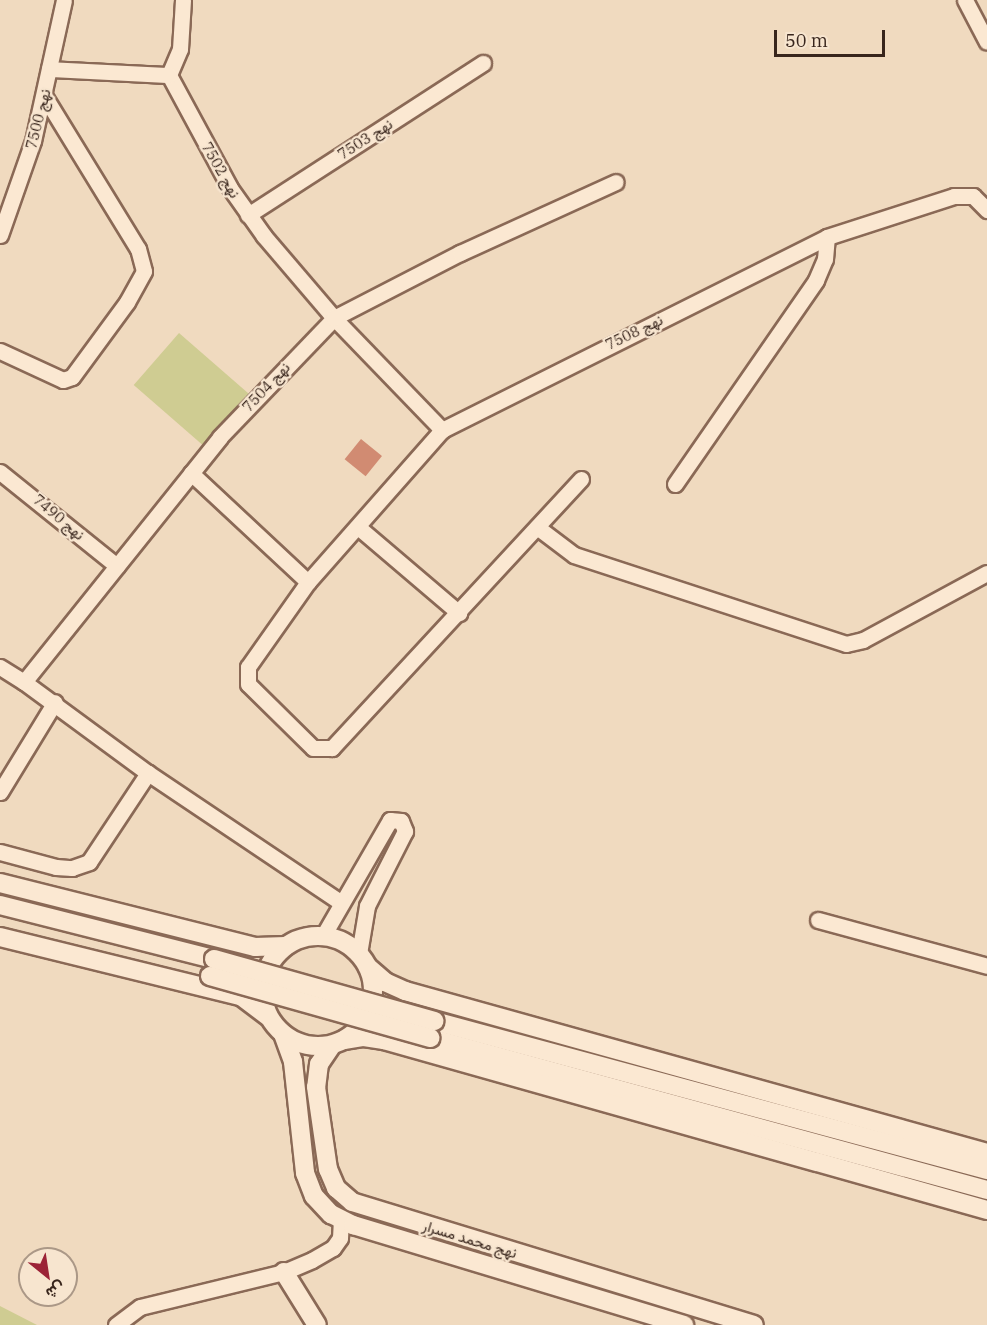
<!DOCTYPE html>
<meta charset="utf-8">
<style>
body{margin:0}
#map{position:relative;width:987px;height:1325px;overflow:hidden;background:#f0dabf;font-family:"IBM Plex Serif",Vazirmatn,serif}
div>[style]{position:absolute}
.green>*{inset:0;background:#cfcc92;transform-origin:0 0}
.building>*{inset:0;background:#d18b72;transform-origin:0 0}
.roads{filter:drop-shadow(2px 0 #8a6956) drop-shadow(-2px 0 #8a6956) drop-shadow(0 2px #8a6956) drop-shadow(0 -2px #8a6956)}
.minor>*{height:15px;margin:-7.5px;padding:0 7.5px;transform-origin:7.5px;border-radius:7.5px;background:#fbe8d2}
.tertiary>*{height:18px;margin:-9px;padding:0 9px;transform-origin:9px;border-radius:9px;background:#fbe8d2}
.tertiary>.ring{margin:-9px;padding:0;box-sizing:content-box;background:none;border:18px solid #fbe8d2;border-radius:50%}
.bridges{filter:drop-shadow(2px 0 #8a6956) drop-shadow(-2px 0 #8a6956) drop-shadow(0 2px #8a6956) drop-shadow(0 -2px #8a6956)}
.tertiary-bridge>*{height:18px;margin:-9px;padding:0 9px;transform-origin:9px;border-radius:9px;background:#fbe8d2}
span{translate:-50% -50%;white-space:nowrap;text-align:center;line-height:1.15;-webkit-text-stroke:4.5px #f7e5cf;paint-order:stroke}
.street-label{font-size:15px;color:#38251c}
.north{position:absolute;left:18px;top:1247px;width:60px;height:60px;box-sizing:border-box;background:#f7e5cf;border:2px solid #ab9887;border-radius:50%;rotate:150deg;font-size:16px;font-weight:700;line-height:24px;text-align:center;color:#38251c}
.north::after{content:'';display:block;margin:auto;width:21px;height:27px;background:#9c2337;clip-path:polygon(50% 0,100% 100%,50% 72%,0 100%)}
.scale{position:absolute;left:774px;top:30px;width:111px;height:27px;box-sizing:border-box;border:3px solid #38251c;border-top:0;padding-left:8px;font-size:18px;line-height:21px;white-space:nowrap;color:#38251c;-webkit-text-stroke:4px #f7e5cf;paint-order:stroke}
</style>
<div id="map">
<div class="green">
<div style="left:179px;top:333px;width:94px;height:69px;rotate:41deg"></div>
<div style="clip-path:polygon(0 1306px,37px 1325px,0 1325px)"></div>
</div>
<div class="building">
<div style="left:361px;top:439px;width:27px;height:26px;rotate:39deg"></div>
</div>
<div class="roads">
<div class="minor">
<div style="left:183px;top:0;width:49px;rotate:93.5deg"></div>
<div style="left:180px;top:49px;width:28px;rotate:113deg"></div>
<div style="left:169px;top:75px;width:128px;rotate:61.6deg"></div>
<div style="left:230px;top:188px;width:59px;rotate:54.7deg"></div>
<div style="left:264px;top:236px;width:108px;rotate:49.5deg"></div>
<div style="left:334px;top:318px;width:156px;rotate:46deg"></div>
<div style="left:965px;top:0;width:47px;rotate:62.4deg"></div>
<div style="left:49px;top:69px;width:120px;rotate:2.9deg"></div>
<div style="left:248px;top:215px;width:280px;rotate:-32.9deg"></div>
<div style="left:0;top:235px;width:100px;rotate:-70.7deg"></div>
<div style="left:33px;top:141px;width:144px;rotate:-77.6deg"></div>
<div style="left:0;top:351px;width:69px;rotate:24.7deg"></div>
<div style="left:63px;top:380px;width:9px;rotate:-18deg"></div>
<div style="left:72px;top:377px;width:93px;rotate:-53.7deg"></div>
<div style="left:127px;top:302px;width:35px;rotate:-61deg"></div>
<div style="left:144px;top:271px;width:23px;rotate:-105deg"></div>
<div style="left:138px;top:249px;width:178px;rotate:-121.5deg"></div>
<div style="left:0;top:472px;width:150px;rotate:38.8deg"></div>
<div style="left:191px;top:473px;width:160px;rotate:43deg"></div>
<div style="left:581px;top:479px;width:367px;rotate:132.8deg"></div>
<div style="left:332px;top:748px;width:19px;rotate:180deg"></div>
<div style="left:313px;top:748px;width:91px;rotate:-135.4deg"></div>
<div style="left:248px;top:684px;width:17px;rotate:-90deg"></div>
<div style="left:248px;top:667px;width:104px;rotate:-54.8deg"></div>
<div style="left:308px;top:582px;width:203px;rotate:-48.6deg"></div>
<div style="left:442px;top:430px;width:431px;rotate:-26.6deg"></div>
<div style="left:827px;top:237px;width:133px;rotate:-17.9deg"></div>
<div style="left:954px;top:196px;width:19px"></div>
<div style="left:973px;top:196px;width:20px;rotate:45deg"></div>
<div style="left:675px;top:484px;width:248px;rotate:-55.3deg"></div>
<div style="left:816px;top:280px;width:23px;rotate:-67deg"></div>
<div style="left:825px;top:259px;width:22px;rotate:-85deg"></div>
<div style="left:358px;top:527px;width:133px;rotate:40.4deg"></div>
<div style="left:537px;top:527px;width:46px;rotate:37.1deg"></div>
<div style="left:574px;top:555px;width:286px;rotate:18.1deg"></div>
<div style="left:846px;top:644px;width:17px;rotate:-13deg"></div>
<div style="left:863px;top:640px;width:141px;rotate:-28.4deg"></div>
<div style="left:0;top:667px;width:28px;rotate:32deg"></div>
<div style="left:24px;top:682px;width:314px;rotate:-51.3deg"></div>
<div style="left:220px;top:437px;width:165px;rotate:-46.2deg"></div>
<div style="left:334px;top:318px;width:142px;rotate:-27.3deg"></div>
<div style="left:460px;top:253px;width:171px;rotate:-24.5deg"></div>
<div style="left:24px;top:682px;width:154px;rotate:36.3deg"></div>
<div style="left:148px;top:773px;width:231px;rotate:33.9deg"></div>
<div style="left:0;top:792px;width:105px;rotate:-58.6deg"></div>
<div style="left:0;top:852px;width:58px;rotate:15deg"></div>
<div style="left:56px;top:867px;width:16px;rotate:4deg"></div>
<div style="left:72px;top:868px;width:18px;rotate:-19deg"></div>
<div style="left:89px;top:862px;width:107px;rotate:-56.5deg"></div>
<div style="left:818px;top:920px;width:175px;rotate:15.2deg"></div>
<div style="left:323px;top:936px;width:134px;rotate:-60deg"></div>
<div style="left:390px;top:820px;width:11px;rotate:5deg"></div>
<div style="left:401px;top:821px;width:11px;rotate:68deg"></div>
<div style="left:405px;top:831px;width:84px;rotate:116.9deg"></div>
<div style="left:367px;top:906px;width:49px;rotate:99.5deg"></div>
<div style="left:116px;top:1325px;width:30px;rotate:-37deg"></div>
<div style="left:140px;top:1307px;width:148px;rotate:-13.7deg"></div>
<div style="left:284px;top:1272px;width:30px;rotate:-23deg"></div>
<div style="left:312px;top:1260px;width:24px;rotate:-30deg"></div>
<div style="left:333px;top:1248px;width:12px;rotate:-55deg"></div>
<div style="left:340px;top:1238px;width:17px;rotate:-87deg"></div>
</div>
<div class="tertiary">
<div style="left:0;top:883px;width:263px;rotate:14.1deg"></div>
<div style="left:255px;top:947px;width:31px;rotate:-2deg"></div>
<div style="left:0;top:905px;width:221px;rotate:14.2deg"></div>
<div class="ring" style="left:263px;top:936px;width:92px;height:92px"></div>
<div style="left:0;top:937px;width:248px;rotate:13.8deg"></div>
<div style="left:241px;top:996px;width:34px;rotate:37deg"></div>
<div style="left:368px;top:967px;width:23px;rotate:41deg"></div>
<div style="left:385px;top:982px;width:22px;rotate:24deg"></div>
<div style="left:405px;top:991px;width:604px;rotate:15.55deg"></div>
<div style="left:434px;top:1021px;width:573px;rotate:15.08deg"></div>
<div style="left:283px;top:1034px;width:30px;rotate:70deg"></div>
<div style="left:293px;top:1062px;width:112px;rotate:83.8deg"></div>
<div style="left:305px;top:1173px;width:25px;rotate:69deg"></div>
<div style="left:314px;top:1196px;width:25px;rotate:47deg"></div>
<div style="left:331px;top:1214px;width:25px;rotate:27deg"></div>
<div style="left:353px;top:1225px;width:346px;rotate:16.8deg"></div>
<div style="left:430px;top:1038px;width:577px;rotate:15.26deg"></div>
<div style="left:344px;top:1040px;width:20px;rotate:-9deg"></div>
<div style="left:364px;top:1037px;width:20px;rotate:9deg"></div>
<div style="left:384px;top:1040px;width:627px;rotate:15.74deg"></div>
<div style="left:332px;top:1045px;width:23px;rotate:124deg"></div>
<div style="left:319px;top:1064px;width:23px;rotate:97deg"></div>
<div style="left:316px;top:1087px;width:83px;rotate:81.7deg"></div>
<div style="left:328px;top:1169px;width:21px;rotate:67deg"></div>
<div style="left:336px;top:1188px;width:21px;rotate:41deg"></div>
<div style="left:352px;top:1202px;width:420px;rotate:17deg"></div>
<div style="left:284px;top:1272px;width:62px;rotate:58.1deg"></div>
</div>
</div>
<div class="bridges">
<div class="tertiary-bridge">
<div style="left:214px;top:959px;width:229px;rotate:15.7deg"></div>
<div style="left:210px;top:976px;width:229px;rotate:15.7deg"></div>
</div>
</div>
<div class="street-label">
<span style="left:38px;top:119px;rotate:-76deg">نهج 7500</span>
<span style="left:365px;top:139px;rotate:-33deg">نهج 7503</span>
<span style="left:221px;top:170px;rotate:60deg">نهج 7502</span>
<span style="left:634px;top:332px;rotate:-26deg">نهج 7508</span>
<span style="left:266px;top:387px;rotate:-47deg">نهج 7504</span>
<span style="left:59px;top:517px;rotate:40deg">نهج 7490</span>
<span style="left:470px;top:1239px;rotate:17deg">نهج محمد مسرار</span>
</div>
<div class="north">ش</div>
<div class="scale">50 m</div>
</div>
